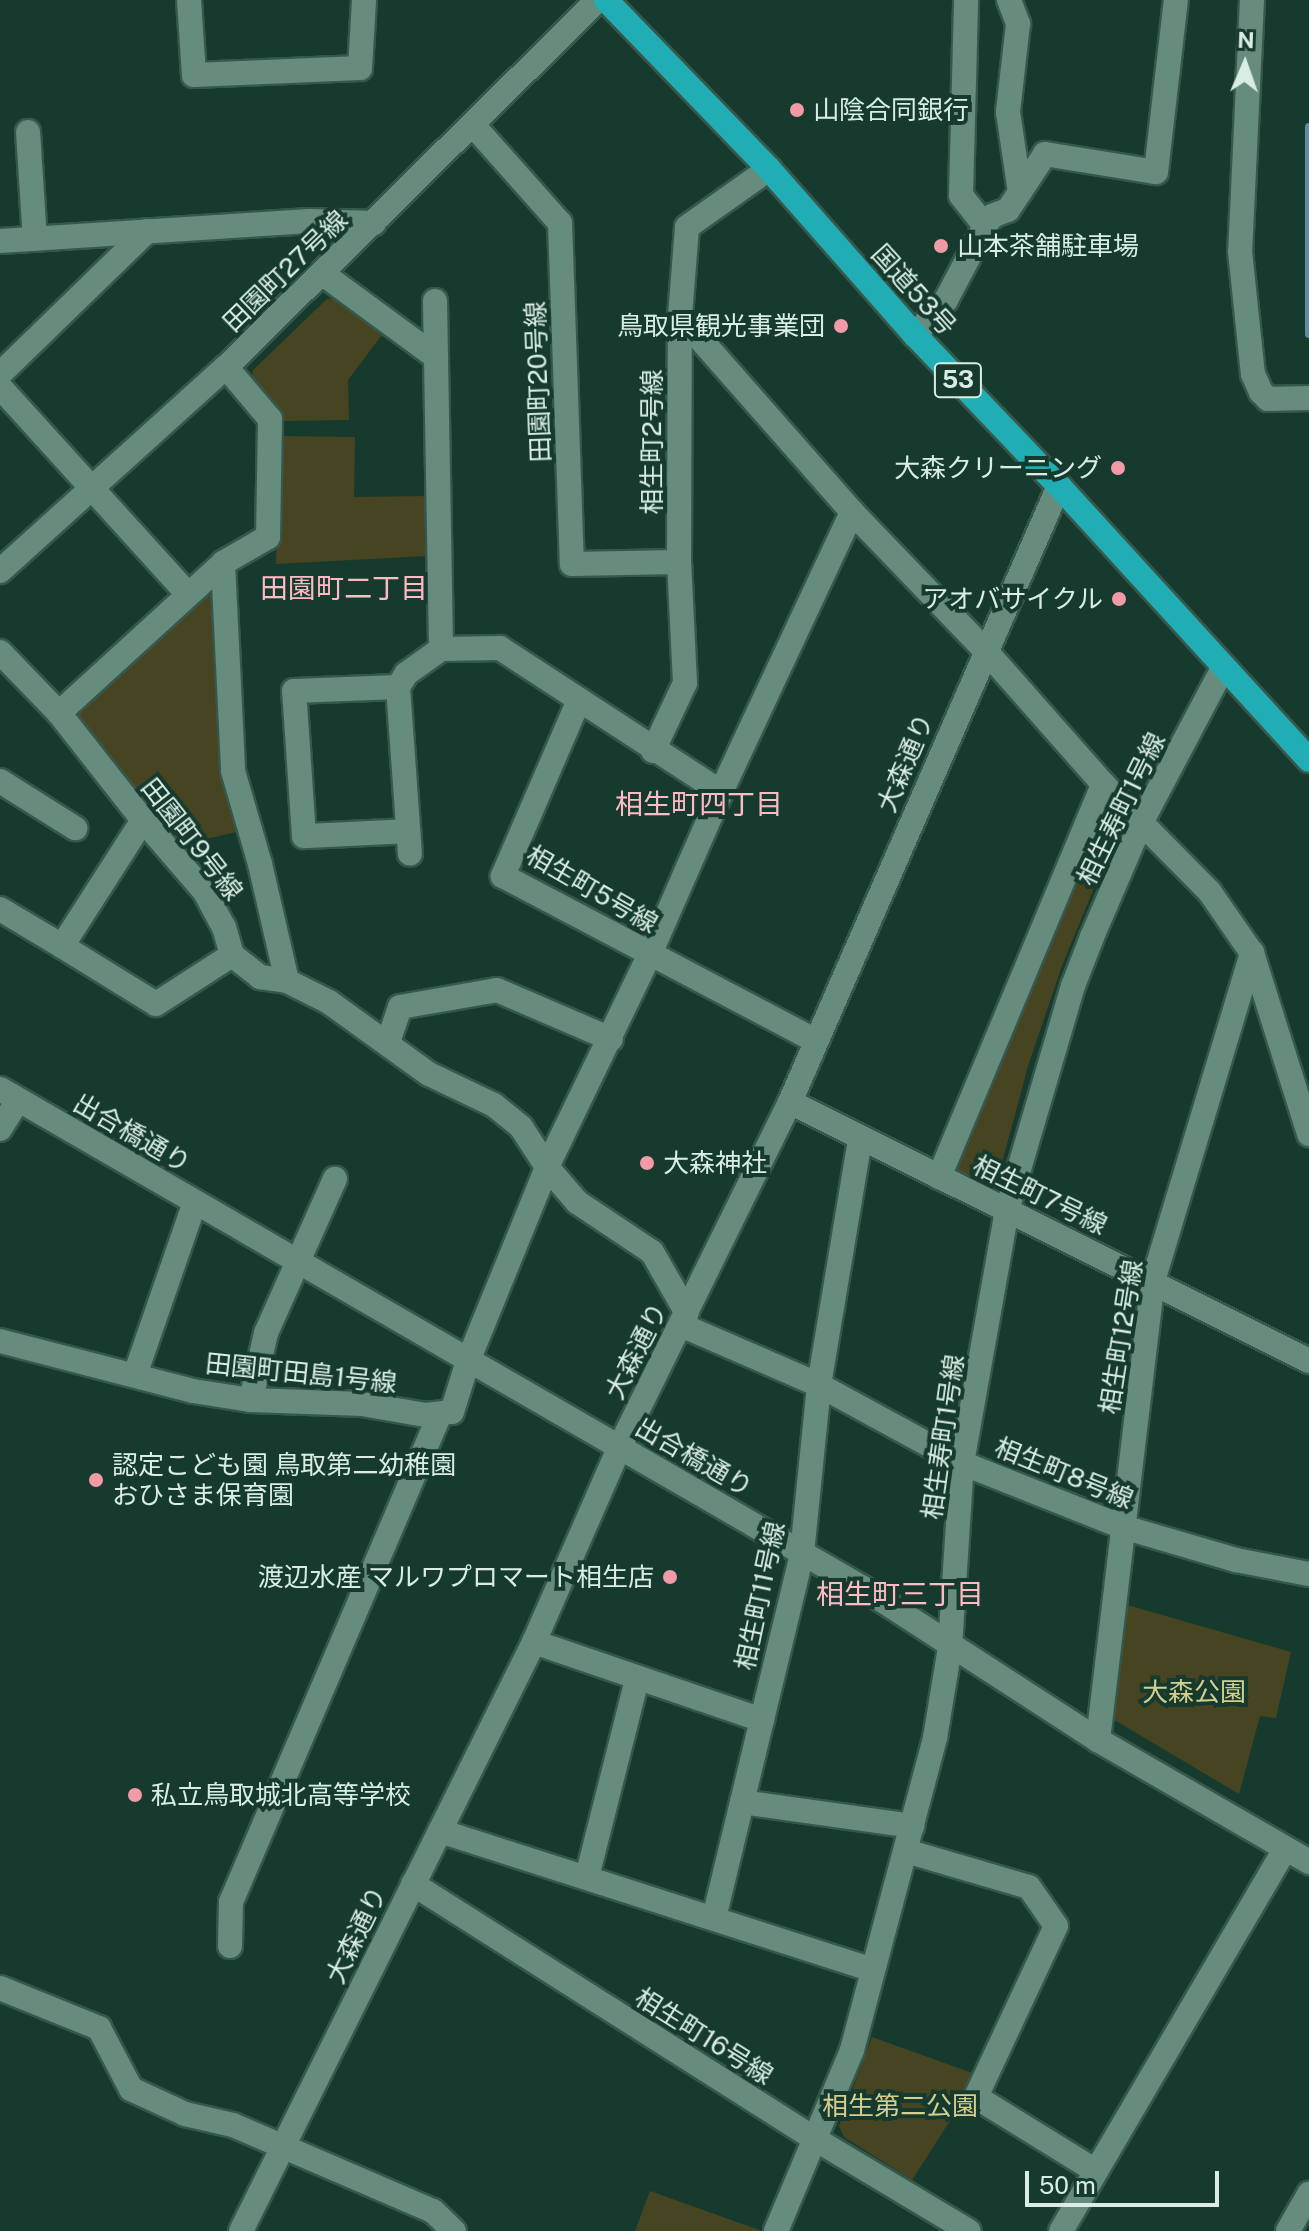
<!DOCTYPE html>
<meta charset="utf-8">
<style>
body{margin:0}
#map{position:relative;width:1309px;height:2231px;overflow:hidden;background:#163b2e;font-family:"Public Sans","Noto Sans JP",sans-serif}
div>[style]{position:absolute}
.green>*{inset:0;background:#474422}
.stream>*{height:8px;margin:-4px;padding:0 4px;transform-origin:4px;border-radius:4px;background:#648b9f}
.roads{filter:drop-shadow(2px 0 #38574c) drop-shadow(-2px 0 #38574c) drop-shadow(0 2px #38574c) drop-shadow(0 -2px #38574c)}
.minor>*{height:24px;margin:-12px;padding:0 12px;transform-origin:12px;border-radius:12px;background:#658c7c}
.highway>*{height:24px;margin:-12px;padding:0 12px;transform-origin:12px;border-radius:12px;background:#20adb3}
.dots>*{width:22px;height:22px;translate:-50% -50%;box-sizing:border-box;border:4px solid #163b2e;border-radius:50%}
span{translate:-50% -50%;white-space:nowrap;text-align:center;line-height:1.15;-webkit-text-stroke:8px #163b2e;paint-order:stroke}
.shield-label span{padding:2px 6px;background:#163b2e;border:2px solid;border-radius:6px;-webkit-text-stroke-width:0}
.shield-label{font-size:24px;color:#d9ede4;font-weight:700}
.poi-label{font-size:26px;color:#d9ede4}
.left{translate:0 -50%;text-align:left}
.right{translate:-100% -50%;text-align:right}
.street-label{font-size:26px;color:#d9ede4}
.park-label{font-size:26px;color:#d4cf8f}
.neighbourhood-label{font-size:28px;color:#ffbbc5}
.north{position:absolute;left:1205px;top:24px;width:80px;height:80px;-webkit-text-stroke:6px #163b2e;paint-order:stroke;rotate:2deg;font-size:22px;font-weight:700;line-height:32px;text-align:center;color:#d9ede4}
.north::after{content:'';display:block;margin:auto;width:28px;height:36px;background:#d9ede4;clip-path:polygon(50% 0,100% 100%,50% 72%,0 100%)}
.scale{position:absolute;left:1025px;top:2171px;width:194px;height:36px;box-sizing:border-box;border:4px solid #d9ede4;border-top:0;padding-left:10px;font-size:24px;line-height:28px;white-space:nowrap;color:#d9ede4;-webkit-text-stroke:6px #163b2e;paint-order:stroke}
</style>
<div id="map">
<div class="green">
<div style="clip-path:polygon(345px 297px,387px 328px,348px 380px,349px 420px,283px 421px,252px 383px,253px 370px,327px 299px)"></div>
<div style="clip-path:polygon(280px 436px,355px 437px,354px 497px,430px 496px,427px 556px,276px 564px)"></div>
<div style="clip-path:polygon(212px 585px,241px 831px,175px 846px,70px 716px)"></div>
<div style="clip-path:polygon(1106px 806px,1114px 806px,1119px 811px,1120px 825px,1063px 963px,1028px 1066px,996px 1185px,988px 1188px,955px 1170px)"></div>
<div style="clip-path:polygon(1124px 1604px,1291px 1652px,1276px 1718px,1260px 1716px,1239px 1794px,1111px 1718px)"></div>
<div style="clip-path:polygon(872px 2037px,975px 2074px,962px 2102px,912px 2180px,844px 2137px,839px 2126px)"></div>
<div style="clip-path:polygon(650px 2191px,762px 2231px,635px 2231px)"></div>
</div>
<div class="stream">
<div style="left:1309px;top:127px;width:207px;rotate:90deg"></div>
</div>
<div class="roads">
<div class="minor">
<div style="left:189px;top:0;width:75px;rotate:86.2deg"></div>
<div style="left:194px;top:75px;width:166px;rotate:-2.4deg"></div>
<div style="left:360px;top:68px;width:68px;rotate:-86.6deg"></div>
<div style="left:1009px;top:0;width:26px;rotate:69deg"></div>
<div style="left:1018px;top:24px;width:89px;rotate:96.5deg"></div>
<div style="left:1008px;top:112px;width:81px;rotate:81.5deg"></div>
<div style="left:1252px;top:0;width:251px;rotate:92.7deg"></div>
<div style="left:1240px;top:251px;width:124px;rotate:84deg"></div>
<div style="left:1253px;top:374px;width:20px;rotate:66deg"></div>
<div style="left:1261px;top:392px;width:10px;rotate:45deg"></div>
<div style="left:1268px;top:399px;width:41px;rotate:-1.4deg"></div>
<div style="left:473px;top:125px;width:131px;rotate:48.4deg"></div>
<div style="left:560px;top:223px;width:341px;rotate:88deg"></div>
<div style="left:572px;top:564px;width:107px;rotate:-1.1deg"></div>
<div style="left:28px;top:132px;width:107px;rotate:86.3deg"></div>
<div style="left:985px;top:226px;width:12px;rotate:-55deg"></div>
<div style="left:992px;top:216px;width:17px;rotate:-21deg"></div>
<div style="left:1008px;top:210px;width:67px;rotate:-56.5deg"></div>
<div style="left:1045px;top:154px;width:112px;rotate:9.2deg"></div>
<div style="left:1156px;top:172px;width:173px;rotate:-83.4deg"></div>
<div style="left:0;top:241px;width:310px;rotate:-3.7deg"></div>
<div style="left:309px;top:221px;width:65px;rotate:1.8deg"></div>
<div style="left:323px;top:274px;width:140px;rotate:36.3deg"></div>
<div style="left:435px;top:301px;width:348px;rotate:89deg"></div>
<div style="left:680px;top:316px;width:261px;rotate:48.7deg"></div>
<div style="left:852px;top:512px;width:192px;rotate:46.1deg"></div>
<div style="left:985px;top:650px;width:179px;rotate:48.6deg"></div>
<div style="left:1103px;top:784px;width:151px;rotate:45.3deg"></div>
<div style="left:1209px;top:891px;width:75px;rotate:55.3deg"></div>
<div style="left:1252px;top:953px;width:190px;rotate:72.5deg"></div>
<div style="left:915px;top:335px;width:47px;rotate:-48.5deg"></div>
<div style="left:946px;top:300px;width:84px;rotate:-62.2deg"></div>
<div style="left:985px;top:226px;width:39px;rotate:-128deg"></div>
<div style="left:961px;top:195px;width:195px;rotate:-88.5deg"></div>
<div style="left:0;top:374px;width:205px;rotate:-44.2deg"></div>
<div style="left:0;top:387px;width:280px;rotate:47.8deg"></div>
<div style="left:223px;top:563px;width:208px;rotate:87.2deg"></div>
<div style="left:233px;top:771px;width:97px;rotate:73.8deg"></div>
<div style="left:260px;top:864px;width:120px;rotate:77deg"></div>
<div style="left:0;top:571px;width:304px;rotate:-42.1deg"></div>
<div style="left:226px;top:367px;width:523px;rotate:-44.61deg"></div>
<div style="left:0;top:652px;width:85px;rotate:46deg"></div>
<div style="left:59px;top:713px;width:136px;rotate:51.9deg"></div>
<div style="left:143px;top:820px;width:95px;rotate:49.3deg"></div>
<div style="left:205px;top:892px;width:40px;rotate:62deg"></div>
<div style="left:224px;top:927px;width:29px;rotate:74deg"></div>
<div style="left:232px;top:955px;width:36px;rotate:38deg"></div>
<div style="left:260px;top:977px;width:27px;rotate:8deg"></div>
<div style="left:287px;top:981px;width:47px;rotate:26.6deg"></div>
<div style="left:329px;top:1002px;width:123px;rotate:35.8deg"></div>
<div style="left:429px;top:1074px;width:72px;rotate:25.5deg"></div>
<div style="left:494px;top:1105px;width:35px;rotate:39deg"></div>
<div style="left:521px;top:1127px;width:48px;rotate:57deg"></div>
<div style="left:547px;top:1167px;width:46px;rotate:49.4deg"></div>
<div style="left:577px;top:1202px;width:90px;rotate:33.7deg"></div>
<div style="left:652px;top:1252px;width:70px;rotate:60.2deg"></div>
<div style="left:398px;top:687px;width:167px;rotate:85.9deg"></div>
<div style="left:579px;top:700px;width:192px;rotate:113.4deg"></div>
<div style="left:503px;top:876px;width:354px;rotate:27.8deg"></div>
<div style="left:59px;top:713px;width:222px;rotate:-42.4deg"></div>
<div style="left:223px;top:563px;width:52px;rotate:-30deg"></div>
<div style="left:268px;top:537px;width:118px;rotate:-89deg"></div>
<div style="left:270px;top:419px;width:68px;rotate:-130.2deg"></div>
<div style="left:653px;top:751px;width:75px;rotate:-64.8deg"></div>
<div style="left:685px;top:683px;width:121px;rotate:-92.8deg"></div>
<div style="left:679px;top:562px;width:246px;rotate:-89.8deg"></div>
<div style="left:680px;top:316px;width:89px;rotate:-85.5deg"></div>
<div style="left:687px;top:227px;width:100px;rotate:-35.3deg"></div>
<div style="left:0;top:781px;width:89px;rotate:32.1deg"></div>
<div style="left:143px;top:820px;width:150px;rotate:122.7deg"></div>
<div style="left:62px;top:946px;width:110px;rotate:31.7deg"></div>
<div style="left:156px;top:1004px;width:90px;rotate:-32.8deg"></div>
<div style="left:408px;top:831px;width:104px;rotate:177.2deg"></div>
<div style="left:304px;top:836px;width:145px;rotate:-93.9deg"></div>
<div style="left:294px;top:691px;width:104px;rotate:-2.2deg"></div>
<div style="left:398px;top:687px;width:15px;rotate:-58deg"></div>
<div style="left:406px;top:674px;width:43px;rotate:-35.5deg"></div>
<div style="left:441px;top:649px;width:59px;rotate:-1deg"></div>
<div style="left:500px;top:648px;width:264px;rotate:33.1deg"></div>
<div style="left:0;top:909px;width:72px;rotate:30.8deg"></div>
<div style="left:388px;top:1042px;width:37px;rotate:-71deg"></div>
<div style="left:400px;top:1007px;width:98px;rotate:-9.9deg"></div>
<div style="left:497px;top:990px;width:124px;rotate:23.3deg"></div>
<div style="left:0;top:1089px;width:997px;rotate:30.04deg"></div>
<div style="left:863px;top:1588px;width:280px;rotate:32.9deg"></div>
<div style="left:1098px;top:1740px;width:244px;rotate:30deg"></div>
<div style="left:790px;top:1102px;width:580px;rotate:26.52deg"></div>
<div style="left:0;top:1129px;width:34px;rotate:-58deg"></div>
<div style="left:939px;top:1177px;width:426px;rotate:-67.3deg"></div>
<div style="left:681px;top:1325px;width:150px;rotate:23.5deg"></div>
<div style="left:819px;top:1385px;width:163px;rotate:28.6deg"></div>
<div style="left:962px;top:1463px;width:173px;rotate:21.7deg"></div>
<div style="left:1123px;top:1527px;width:118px;rotate:16.3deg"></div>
<div style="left:1236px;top:1560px;width:74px;rotate:10.9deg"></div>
<div style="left:0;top:1341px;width:199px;rotate:14.5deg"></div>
<div style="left:193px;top:1391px;width:59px;rotate:8.8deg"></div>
<div style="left:251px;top:1400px;width:111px;rotate:2.1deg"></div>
<div style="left:362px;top:1404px;width:65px;rotate:9.8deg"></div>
<div style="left:426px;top:1415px;width:26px;rotate:-7deg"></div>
<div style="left:452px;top:1412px;width:53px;rotate:-72.6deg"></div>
<div style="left:468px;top:1361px;width:209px;rotate:-67.8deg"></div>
<div style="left:547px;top:1167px;width:237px;rotate:-64.2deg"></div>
<div style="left:650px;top:954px;width:177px;rotate:-66.3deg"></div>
<div style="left:721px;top:792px;width:309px;rotate:-64.9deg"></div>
<div style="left:135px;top:1375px;width:183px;rotate:-70.9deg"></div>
<div style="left:251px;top:1400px;width:69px;rotate:-77.4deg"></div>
<div style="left:266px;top:1333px;width:169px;rotate:-65.9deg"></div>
<div style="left:534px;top:1642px;width:241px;rotate:18.9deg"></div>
<div style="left:1098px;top:1740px;width:462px;rotate:-83.2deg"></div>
<div style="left:1153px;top:1281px;width:343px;rotate:-73.2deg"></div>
<div style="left:742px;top:1802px;width:172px;rotate:8deg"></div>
<div style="left:440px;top:1831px;width:453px;rotate:17.8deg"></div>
<div style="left:906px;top:1851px;width:128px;rotate:16.3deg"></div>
<div style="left:1029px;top:1887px;width:47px;rotate:55.3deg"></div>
<div style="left:1056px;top:1926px;width:189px;rotate:115.1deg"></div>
<div style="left:976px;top:2097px;width:141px;rotate:31.7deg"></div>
<div style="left:587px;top:1877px;width:203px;rotate:-75.8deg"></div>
<div style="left:413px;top:1884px;width:476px;rotate:32.4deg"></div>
<div style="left:815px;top:2139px;width:179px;rotate:30.9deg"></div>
<div style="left:714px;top:1918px;width:375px;rotate:-76.4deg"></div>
<div style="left:802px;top:1553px;width:169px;rotate:-84.2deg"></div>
<div style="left:819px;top:1385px;width:249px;rotate:-80.5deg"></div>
<div style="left:230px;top:1946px;width:44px;rotate:-88.7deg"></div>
<div style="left:231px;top:1902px;width:531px;rotate:-66.82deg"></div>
<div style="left:0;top:1988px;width:107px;rotate:22deg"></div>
<div style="left:99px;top:2028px;width:69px;rotate:62.3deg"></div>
<div style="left:131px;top:2089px;width:60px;rotate:24.8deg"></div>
<div style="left:185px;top:2114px;width:49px;rotate:12.9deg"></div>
<div style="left:233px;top:2125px;width:218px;rotate:23.3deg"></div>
<div style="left:433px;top:2211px;width:29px;rotate:44deg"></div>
<div style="left:241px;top:2231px;width:658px;rotate:-63.55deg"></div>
<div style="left:534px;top:1642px;width:214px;rotate:-66.3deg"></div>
<div style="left:620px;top:1446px;width:384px;rotate:-63.7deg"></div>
<div style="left:790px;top:1102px;width:672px;rotate:-66.41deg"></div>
<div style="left:776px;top:2231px;width:196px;rotate:-67.2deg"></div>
<div style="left:852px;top:2050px;width:323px;rotate:-75.1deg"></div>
<div style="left:935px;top:1738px;width:92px;rotate:-80.6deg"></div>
<div style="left:950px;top:1647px;width:184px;rotate:-86.3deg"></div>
<div style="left:962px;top:1463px;width:257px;rotate:-79.9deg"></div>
<div style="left:1007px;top:1210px;width:234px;rotate:-73.6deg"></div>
<div style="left:1073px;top:986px;width:53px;rotate:-68.8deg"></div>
<div style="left:1092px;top:937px;width:126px;rotate:-66.7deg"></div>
<div style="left:1142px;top:821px;width:173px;rotate:-62.1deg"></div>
<div style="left:1061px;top:2231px;width:443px;rotate:-59.6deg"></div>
<div style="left:1288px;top:2231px;width:43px;rotate:-60.4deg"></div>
</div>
<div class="highway">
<div style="left:606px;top:0;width:235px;rotate:46deg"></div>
<div style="left:769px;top:169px;width:221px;rotate:48.7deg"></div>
<div style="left:915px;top:335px;width:209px;rotate:46.4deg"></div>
<div style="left:1059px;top:486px;width:371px;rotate:47.6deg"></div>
</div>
</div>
<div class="dots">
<div style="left:797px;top:110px;background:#f39aa9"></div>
<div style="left:941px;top:246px;background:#f39aa9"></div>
<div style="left:841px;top:326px;background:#f39aa9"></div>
<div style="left:1118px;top:468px;background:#f39aa9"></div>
<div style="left:1119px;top:599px;background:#f39aa9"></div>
<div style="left:647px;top:1163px;background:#f39aa9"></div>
<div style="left:96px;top:1480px;background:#f39aa9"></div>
<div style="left:670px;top:1577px;background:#f39aa9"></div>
<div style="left:135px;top:1795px;background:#f39aa9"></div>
</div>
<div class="shield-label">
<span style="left:958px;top:380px">53</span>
</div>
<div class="poi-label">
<span class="left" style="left:813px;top:110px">山陰合同銀行</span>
<span class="left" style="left:957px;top:246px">山本茶舗駐車場</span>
<span class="right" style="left:825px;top:326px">鳥取県観光事業団</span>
<span class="right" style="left:1102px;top:468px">大森クリーニング</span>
<span class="right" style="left:1103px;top:599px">アオバサイクル</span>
<span class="left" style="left:663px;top:1163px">大森神社</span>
<span class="left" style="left:112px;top:1480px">認定こども園 鳥取第二幼稚園<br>おひさま保育園</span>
<span class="right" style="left:654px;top:1577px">渡辺水産 マルワプロマート相生店</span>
<span class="left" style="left:151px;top:1795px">私立鳥取城北高等学校</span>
</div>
<div class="street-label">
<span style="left:285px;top:271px;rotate:-44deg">田園町27号線</span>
<span style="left:914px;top:290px;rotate:48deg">国道53号</span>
<span style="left:538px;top:382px;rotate:-92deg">田園町20号線</span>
<span style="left:652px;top:442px;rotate:-90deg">相生町2号線</span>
<span style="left:905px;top:763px;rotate:-67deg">大森通り</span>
<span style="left:1121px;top:809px;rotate:-64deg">相生寿町1号線</span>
<span style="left:192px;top:839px;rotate:52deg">田園町9号線</span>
<span style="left:592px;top:889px;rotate:30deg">相生町5号線</span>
<span style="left:132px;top:1133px;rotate:30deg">出合橋通り</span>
<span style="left:1040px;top:1195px;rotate:26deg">相生町7号線</span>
<span style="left:1121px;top:1337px;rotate:-81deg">相生町12号線</span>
<span style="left:636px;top:1351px;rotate:-63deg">大森通り</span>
<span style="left:301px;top:1373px;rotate:6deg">田園町田島1号線</span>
<span style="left:943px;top:1437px;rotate:-82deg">相生寿町1号線</span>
<span style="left:694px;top:1457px;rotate:30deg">出合橋通り</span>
<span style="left:1064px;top:1473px;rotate:22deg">相生町8号線</span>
<span style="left:760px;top:1596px;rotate:-78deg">相生町11号線</span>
<span style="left:356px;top:1935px;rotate:-64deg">大森通り</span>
<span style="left:704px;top:2036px;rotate:32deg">相生町16号線</span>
</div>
<div class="park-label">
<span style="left:1194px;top:1692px">大森公園</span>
<span style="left:900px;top:2106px">相生第二公園</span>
</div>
<div class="neighbourhood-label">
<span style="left:344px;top:588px">田園町二丁目</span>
<span style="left:699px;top:804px">相生町四丁目</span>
<span style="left:900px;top:1594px">相生町三丁目</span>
</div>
<div class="north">N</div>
<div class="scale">50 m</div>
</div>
